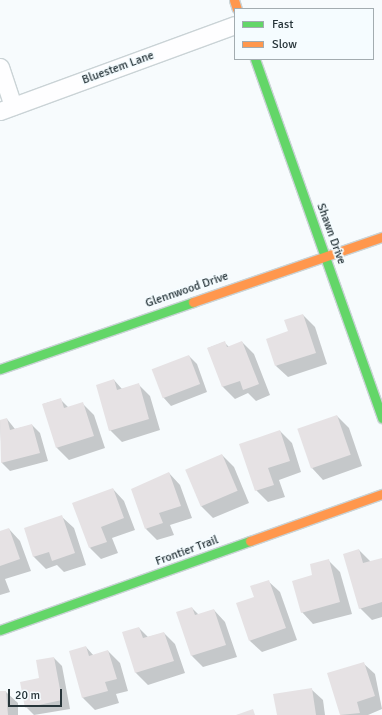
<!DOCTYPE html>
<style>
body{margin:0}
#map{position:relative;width:382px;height:715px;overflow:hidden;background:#f7fbfd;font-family:Signika,sans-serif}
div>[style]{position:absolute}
.shadow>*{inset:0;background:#0003}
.building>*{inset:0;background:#e6e2e4;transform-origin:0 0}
.roads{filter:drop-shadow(1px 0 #cad3d6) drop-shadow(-1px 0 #cad3d6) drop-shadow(0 1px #cad3d6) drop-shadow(0 -1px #cad3d6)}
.street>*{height:17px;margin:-8.5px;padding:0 8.5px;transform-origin:8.5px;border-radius:8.5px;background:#fefeff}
.fast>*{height:9px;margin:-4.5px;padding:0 4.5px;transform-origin:4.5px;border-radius:4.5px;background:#63d668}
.slow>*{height:9px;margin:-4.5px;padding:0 4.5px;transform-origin:4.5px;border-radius:4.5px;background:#ff974d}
span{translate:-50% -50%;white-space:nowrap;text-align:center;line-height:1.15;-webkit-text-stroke:3.5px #f5fcff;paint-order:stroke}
.street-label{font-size:12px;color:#27353a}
.legend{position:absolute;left:234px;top:8px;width:140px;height:52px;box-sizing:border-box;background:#f5fcff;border:1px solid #a3acb0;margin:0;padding:5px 7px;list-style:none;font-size:12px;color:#27353a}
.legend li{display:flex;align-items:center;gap:8px;height:20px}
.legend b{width:20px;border:1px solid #a3acb0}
.scale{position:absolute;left:8px;top:689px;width:54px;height:18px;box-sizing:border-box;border:2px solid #27353a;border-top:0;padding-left:5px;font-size:12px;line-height:14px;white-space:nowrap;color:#27353a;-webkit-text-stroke:3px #f5fcff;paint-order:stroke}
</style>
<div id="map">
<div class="shadow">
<div style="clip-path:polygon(303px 315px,315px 327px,327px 364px,288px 377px,276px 366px,290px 332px)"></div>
<div style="clip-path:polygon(224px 342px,229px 347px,242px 342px,254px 354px,270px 395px,256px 401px,248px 393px,235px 399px,223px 387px,208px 348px)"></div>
<div style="clip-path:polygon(189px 356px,197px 364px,207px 392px,171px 406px,163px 397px)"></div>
<div style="clip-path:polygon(114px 380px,122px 389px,138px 384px,150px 396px,160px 430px,122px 442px,110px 430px)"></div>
<div style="clip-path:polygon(60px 399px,69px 408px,82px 403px,94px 415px,105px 448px,69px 460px,57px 448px,43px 404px)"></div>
<div style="clip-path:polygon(337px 416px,349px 428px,362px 466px,323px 480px,312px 468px)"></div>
<div style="clip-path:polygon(7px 419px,15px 429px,32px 425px,40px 433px,48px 461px,10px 471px,2px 463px,0 421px)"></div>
<div style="clip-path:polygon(280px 431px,292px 443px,301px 472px,279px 480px,285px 497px,268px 502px,256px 490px)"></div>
<div style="clip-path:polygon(222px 455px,234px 467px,249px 503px,213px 518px,201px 506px)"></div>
<div style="clip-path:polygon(169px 473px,180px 485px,192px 518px,170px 525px,174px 535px,157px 540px,146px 529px)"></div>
<div style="clip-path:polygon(113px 489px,124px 501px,135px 530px,112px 538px,118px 553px,101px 559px,90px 548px)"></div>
<div style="clip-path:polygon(62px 517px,74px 528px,86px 565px,64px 572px,57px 565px,46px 569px,34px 557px,25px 529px)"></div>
<div style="clip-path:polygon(9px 529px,20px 541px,31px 571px,5px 579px,10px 592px,0 595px,0 532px)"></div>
<div style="clip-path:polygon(359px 550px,371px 562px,382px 559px,382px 617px,372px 620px,360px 608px)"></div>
<div style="clip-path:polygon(329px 561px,340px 572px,352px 614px,313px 624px,302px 612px,314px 576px)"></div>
<div style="clip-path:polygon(268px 581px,280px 592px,297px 640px,262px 652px,250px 641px,255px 598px)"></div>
<div style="clip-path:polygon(192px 608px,199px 615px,214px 610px,225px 622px,237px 657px,203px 667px,192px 656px)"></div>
<div style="clip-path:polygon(139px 628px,148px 637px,164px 633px,175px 644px,185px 673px,148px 685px,136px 673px,123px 633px)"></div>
<div style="clip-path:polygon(86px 647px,94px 656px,108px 651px,120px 663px,128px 691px,116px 694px,119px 703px,95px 710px,83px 698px,70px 652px)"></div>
<div style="clip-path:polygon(54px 658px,62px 666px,70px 709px,34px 715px,26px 707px)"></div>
<div style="clip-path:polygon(363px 663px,375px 674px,382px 709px,368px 715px,341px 715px,328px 674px)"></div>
<div style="clip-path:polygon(311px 689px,323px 700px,325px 715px,278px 715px)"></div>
<div style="clip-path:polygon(0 692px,6px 692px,18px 703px,18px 715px,0 715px)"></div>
</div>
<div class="building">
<div style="clip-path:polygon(303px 314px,316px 353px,275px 366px,266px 339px,288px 331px,284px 320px)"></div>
<div style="clip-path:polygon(225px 341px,227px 347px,242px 341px,259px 384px,243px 390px,240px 381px,222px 387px,207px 348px)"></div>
<div style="left:189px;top:355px;width:31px;height:40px;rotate:69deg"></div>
<div style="clip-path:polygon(114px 379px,117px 390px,139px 383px,149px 419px,109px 431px,96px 385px)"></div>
<div style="clip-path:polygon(61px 398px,64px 408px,83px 402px,94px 436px,56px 448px,42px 404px)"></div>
<div style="left:337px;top:415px;width:42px;height:42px;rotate:71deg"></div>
<div style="clip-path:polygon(7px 418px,10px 430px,32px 424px,40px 453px,1px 463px,0 420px)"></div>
<div style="clip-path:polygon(280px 430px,290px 461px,268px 468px,274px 485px,255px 491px,239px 444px)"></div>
<div style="left:222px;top:454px;width:40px;height:40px;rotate:67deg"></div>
<div style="clip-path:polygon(169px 472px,181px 506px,159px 513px,163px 523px,145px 529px,131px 489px)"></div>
<div style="clip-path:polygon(113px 488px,124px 518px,101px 527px,107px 542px,89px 548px,72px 503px)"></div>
<div style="clip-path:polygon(62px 515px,75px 553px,52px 561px,49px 552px,33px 557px,24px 528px)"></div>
<div style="clip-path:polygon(9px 528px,20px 559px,0 566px,0 531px)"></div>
<div style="clip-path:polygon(359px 549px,363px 563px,382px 558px,382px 602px,359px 609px,343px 554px)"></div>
<div style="clip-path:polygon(329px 559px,340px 602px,301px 613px,292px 581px,312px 575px,310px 564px)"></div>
<div style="clip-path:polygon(269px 580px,286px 628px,249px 641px,236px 603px,254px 597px,250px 586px)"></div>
<div style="clip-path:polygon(192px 607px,195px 615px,214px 609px,226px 645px,191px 656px,176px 612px)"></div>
<div style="clip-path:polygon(139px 627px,143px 638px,164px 632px,174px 661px,135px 673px,122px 632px)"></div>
<div style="clip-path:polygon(86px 646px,89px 656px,108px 650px,117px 679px,105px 682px,108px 691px,82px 698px,69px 651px)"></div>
<div style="clip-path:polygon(54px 657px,62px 700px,25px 708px,20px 682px,39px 678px,36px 660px)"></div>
<div style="clip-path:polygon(364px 662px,375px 696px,357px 702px,360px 713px,340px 715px,327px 673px)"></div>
<div style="clip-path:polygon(312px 688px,316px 715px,277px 715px,273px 694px)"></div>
<div style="clip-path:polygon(0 691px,6px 691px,8px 715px,0 715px)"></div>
<div style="clip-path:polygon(253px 709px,255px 715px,236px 715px)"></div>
</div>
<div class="roads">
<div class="street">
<div style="left:0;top:67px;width:41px;rotate:71.6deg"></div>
<div style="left:0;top:111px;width:250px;rotate:-20.1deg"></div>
</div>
<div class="fast">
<div style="left:255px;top:59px;width:381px;rotate:70.5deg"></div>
<div style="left:0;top:369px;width:204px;rotate:-19.1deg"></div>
<div style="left:0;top:630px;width:265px;rotate:-19.6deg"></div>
</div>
<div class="slow">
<div style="left:234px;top:0;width:9px;rotate:72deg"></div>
<div style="left:193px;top:302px;width:200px;rotate:-19deg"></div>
<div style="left:250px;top:541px;width:140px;rotate:-19.6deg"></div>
</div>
</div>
<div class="street-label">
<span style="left:118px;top:68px;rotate:-20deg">Bluestem Lane</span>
<span style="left:331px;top:234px;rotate:70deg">Shawn Drive</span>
<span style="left:187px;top:290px;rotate:-19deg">Glennwood Drive</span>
<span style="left:187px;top:551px;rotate:-20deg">Frontier Trail</span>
</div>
<ul class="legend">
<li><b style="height:5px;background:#63d668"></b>Fast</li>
<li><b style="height:5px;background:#ff974d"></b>Slow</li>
</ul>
<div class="scale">20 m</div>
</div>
